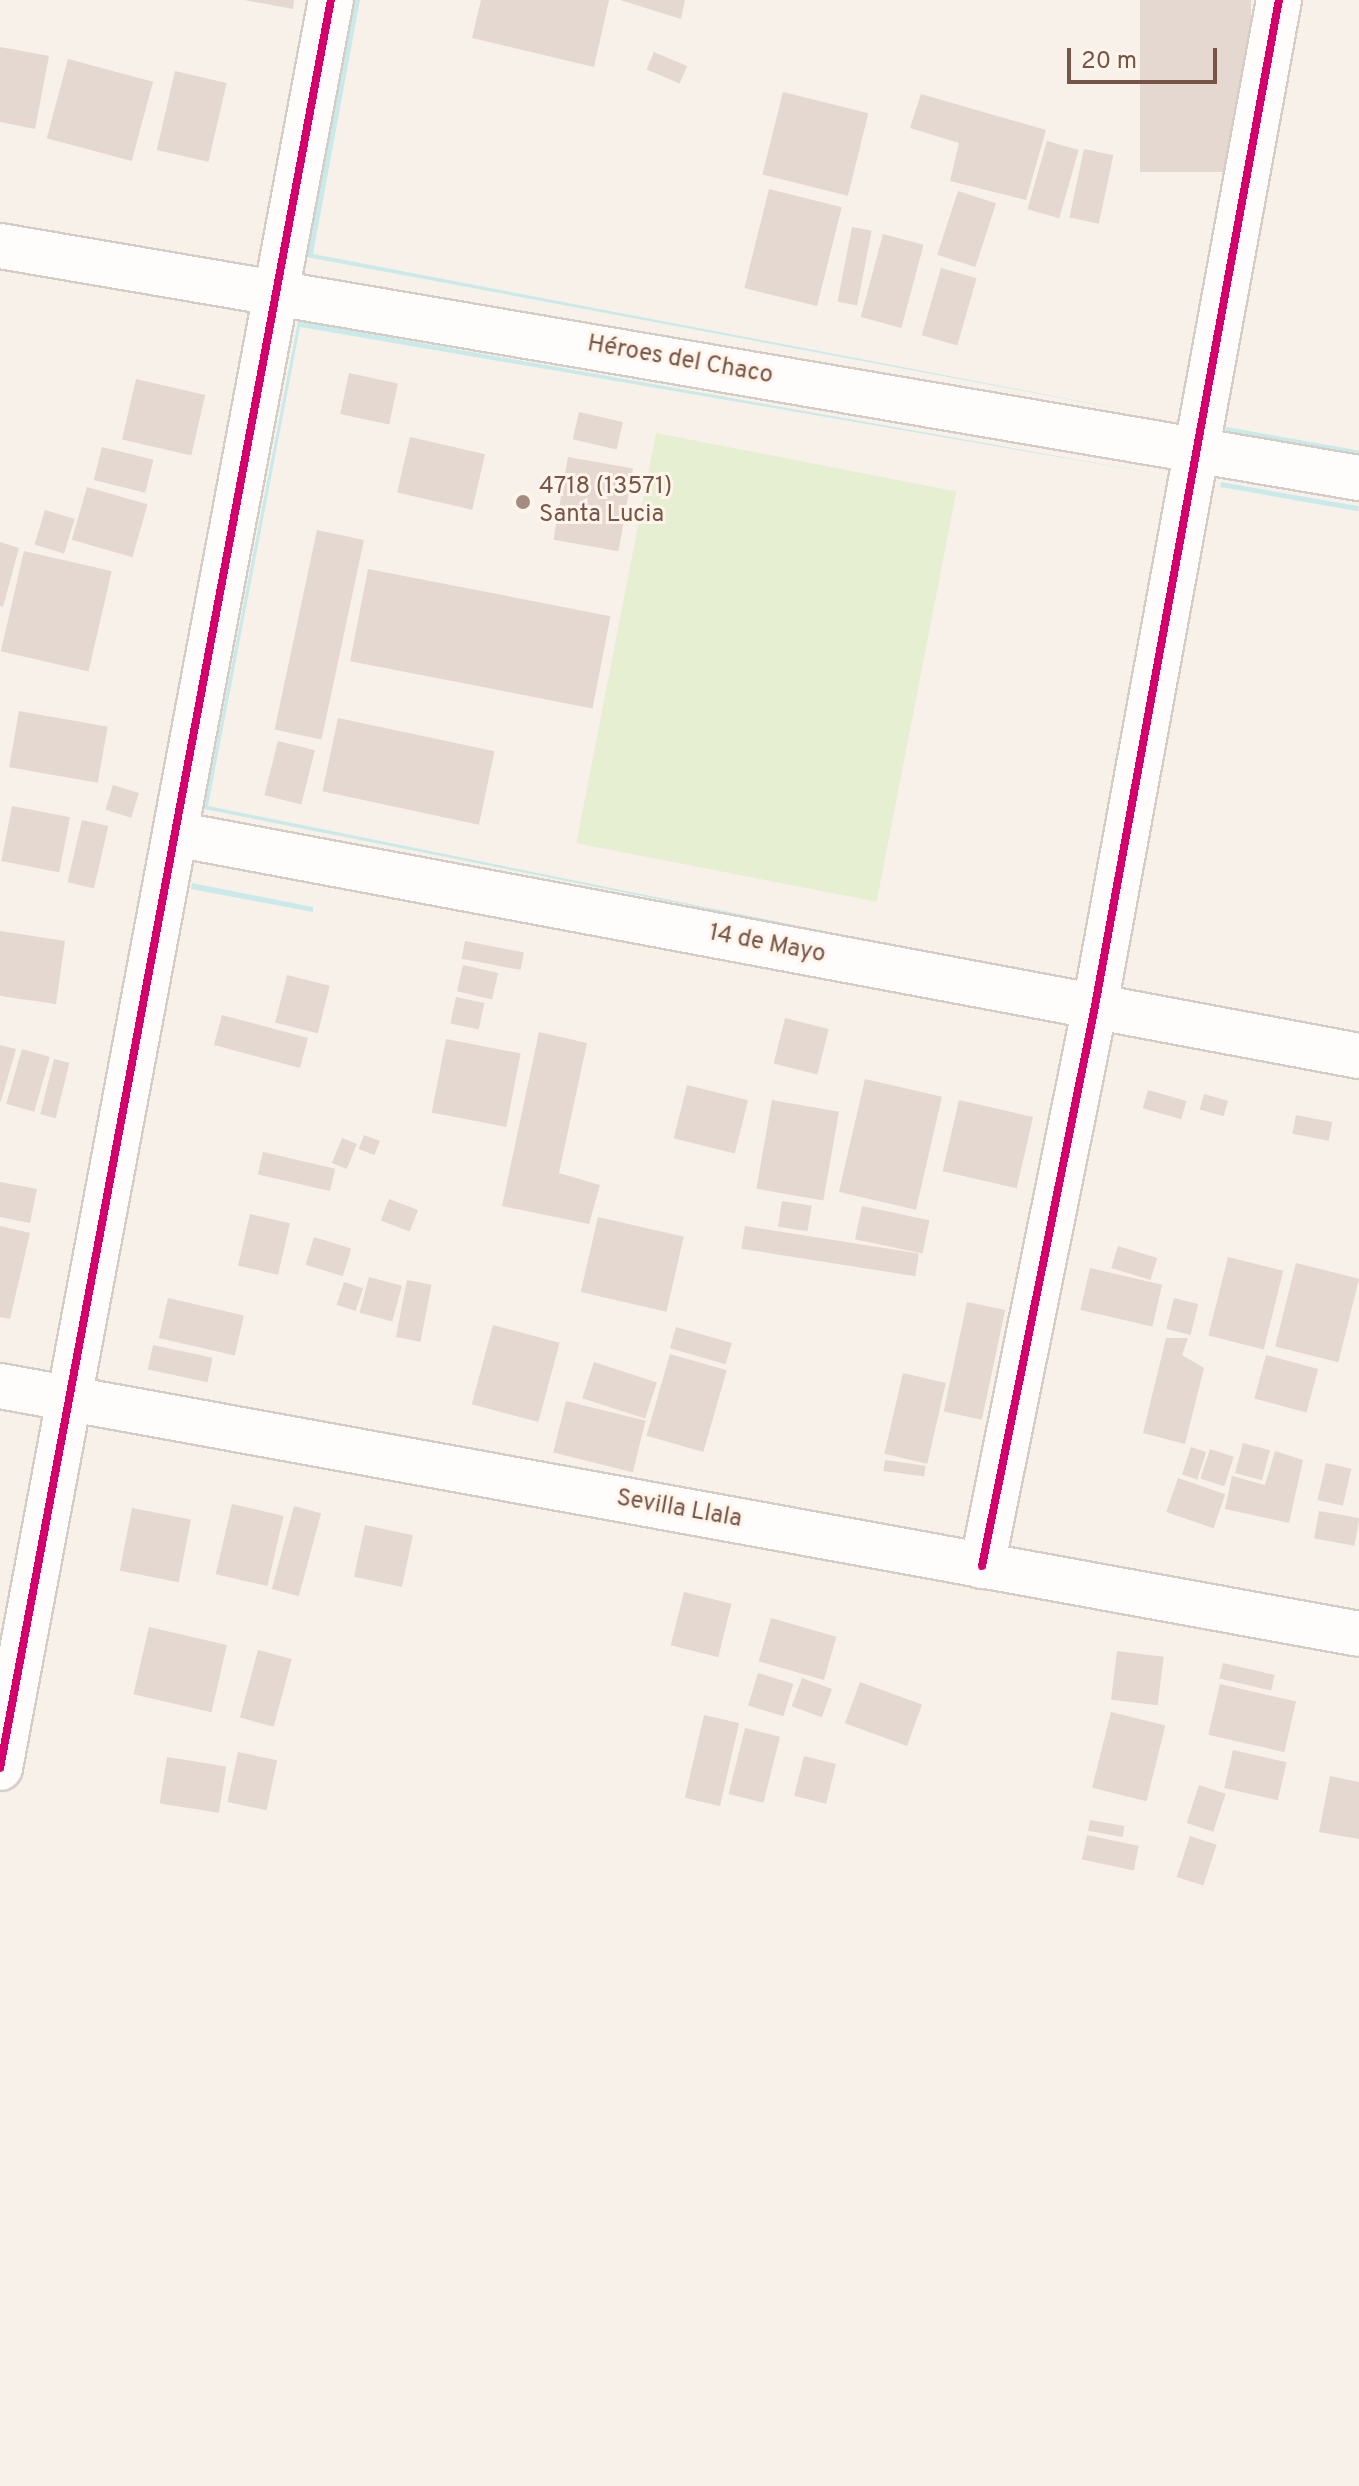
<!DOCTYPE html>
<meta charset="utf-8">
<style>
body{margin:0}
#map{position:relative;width:1359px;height:2486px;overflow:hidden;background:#f8f1e9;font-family:Overpass,sans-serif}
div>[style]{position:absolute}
.green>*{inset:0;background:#e6efd2;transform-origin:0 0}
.water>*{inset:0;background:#caeae9;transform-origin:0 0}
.building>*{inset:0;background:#e5d8d0;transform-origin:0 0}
.roads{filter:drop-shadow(2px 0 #d6ccc6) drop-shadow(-2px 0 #d6ccc6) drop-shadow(0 2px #d6ccc6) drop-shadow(0 -2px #d6ccc6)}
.minor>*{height:44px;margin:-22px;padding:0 22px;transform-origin:22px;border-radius:22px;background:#fefdfc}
.cycleway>*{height:8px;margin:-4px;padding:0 4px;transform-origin:4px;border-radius:4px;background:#d6006c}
.dots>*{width:22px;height:22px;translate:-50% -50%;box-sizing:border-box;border:4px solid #fff5eb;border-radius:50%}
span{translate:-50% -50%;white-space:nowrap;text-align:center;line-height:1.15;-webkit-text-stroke:6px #fff5eb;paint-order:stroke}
.street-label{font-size:24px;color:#785447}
.poi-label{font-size:24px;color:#785447}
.left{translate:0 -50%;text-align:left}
.scale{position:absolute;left:1067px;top:48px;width:150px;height:36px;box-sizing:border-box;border:4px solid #785447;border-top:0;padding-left:10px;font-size:24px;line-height:28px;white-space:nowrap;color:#785447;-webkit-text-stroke:6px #fff5eb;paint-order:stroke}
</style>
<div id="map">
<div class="green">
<div style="left:656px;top:433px;width:306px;height:418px;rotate:11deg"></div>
</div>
<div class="water">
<div style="clip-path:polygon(355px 0,360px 0,313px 254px,1168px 418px,306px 257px)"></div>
<div style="clip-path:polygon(298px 321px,1170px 476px,300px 327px,208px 806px,1065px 980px,204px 809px)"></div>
<div style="left:1226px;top:427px;width:135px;height:6px;rotate:10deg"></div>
<div style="left:1221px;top:482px;width:140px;height:5px;rotate:10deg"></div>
<div style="clip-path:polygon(192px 883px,313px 907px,313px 912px,191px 889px)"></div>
</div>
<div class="building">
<div style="clip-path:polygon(244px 0,294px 0,293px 9px)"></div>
<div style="clip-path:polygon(481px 0,609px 0,594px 67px,472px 38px)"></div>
<div style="clip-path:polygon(620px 0,685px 0,681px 19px)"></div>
<div style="left:1140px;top:0;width:111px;height:172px"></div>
<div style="clip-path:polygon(0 47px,49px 56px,35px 129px,0 122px)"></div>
<div style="left:654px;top:52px;width:36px;height:19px;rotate:23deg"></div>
<div style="left:68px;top:59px;width:88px;height:82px;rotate:15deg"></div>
<div style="left:175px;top:71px;width:53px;height:81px;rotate:13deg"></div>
<div style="left:783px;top:92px;width:88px;height:85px;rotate:14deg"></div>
<div style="clip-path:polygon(921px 94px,1046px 130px,1026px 200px,950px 181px,959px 143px,910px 128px)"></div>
<div style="left:1047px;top:141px;width:33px;height:71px;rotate:16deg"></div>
<div style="left:1084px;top:149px;width:30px;height:70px;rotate:12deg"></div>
<div style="left:769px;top:189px;width:75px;height:102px;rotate:14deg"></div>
<div style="left:958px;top:191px;width:40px;height:67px;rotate:18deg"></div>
<div style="left:852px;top:227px;width:20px;height:76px;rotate:11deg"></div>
<div style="left:883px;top:234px;width:42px;height:86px;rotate:15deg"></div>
<div style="left:941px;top:268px;width:37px;height:70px;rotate:16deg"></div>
<div style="left:349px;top:373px;width:50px;height:42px;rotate:12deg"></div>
<div style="left:136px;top:379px;width:71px;height:62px;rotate:13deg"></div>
<div style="left:579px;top:412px;width:45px;height:28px;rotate:13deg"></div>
<div style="left:410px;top:437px;width:77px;height:57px;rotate:13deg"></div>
<div style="left:102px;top:447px;width:53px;height:34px;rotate:14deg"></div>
<div style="left:568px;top:457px;width:66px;height:84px;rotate:10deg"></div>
<div style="left:87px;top:487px;width:63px;height:55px;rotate:16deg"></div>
<div style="left:45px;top:510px;width:31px;height:36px;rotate:17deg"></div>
<div style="left:317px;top:530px;width:48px;height:204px;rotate:12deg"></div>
<div style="clip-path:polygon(0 542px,19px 548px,3px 607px,0 606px)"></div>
<div style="left:24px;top:551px;width:90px;height:103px;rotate:13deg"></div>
<div style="left:368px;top:569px;width:247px;height:94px;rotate:11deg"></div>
<div style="left:19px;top:711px;width:90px;height:57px;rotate:10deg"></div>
<div style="left:338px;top:718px;width:160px;height:75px;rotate:12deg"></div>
<div style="left:278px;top:741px;width:38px;height:56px;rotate:14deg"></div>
<div style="left:113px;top:785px;width:27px;height:26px;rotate:17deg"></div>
<div style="left:12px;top:806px;width:59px;height:56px;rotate:11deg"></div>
<div style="left:82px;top:820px;width:27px;height:64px;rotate:13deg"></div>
<div style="clip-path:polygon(0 931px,65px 941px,56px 1004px,0 996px)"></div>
<div style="left:465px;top:941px;width:60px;height:18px;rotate:11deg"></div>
<div style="left:463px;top:965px;width:36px;height:27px;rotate:13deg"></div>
<div style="left:287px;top:975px;width:44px;height:49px;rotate:14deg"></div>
<div style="left:456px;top:997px;width:29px;height:27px;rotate:12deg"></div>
<div style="left:222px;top:1015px;width:89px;height:31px;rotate:15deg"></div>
<div style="left:785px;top:1018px;width:45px;height:47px;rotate:14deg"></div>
<div style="clip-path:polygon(539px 1032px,587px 1043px,559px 1173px,600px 1185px,589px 1224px,502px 1206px)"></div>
<div style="left:446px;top:1039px;width:76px;height:75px;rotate:11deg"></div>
<div style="clip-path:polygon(0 1045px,16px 1049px,1px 1101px,0 1101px)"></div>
<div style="left:22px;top:1049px;width:29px;height:57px;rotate:16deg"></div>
<div style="left:54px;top:1059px;width:16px;height:57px;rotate:14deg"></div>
<div style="left:865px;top:1079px;width:79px;height:116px;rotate:13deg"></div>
<div style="left:687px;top:1085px;width:63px;height:55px;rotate:14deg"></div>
<div style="left:1148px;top:1090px;width:40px;height:19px;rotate:16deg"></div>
<div style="left:1204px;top:1094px;width:25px;height:16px;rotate:16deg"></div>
<div style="left:772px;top:1100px;width:68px;height:90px;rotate:10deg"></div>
<div style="left:959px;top:1100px;width:76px;height:73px;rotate:13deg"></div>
<div style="left:1296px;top:1115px;width:37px;height:19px;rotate:11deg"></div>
<div style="left:364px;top:1135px;width:17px;height:15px;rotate:21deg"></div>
<div style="left:342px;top:1138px;width:16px;height:27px;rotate:22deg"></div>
<div style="left:263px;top:1152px;width:74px;height:23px;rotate:13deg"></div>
<div style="clip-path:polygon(0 1182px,37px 1189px,30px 1223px,0 1217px)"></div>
<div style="left:389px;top:1199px;width:31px;height:23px;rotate:21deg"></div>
<div style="left:782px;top:1201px;width:30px;height:26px;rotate:9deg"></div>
<div style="left:862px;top:1206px;width:69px;height:34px;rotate:12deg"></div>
<div style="left:250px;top:1214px;width:41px;height:53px;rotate:13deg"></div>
<div style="left:598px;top:1217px;width:88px;height:77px;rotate:13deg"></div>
<div style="clip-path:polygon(0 1226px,30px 1233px,10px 1319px,0 1317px)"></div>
<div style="left:745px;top:1226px;width:176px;height:23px;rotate:9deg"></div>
<div style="left:314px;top:1237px;width:39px;height:29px;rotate:17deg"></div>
<div style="left:1118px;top:1246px;width:41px;height:23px;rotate:17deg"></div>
<div style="left:1228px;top:1257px;width:57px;height:81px;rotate:14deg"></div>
<div style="left:1296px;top:1263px;width:65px;height:86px;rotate:14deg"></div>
<div style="left:1090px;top:1268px;width:74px;height:43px;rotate:13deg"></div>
<div style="left:369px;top:1277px;width:34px;height:37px;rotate:15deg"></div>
<div style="left:407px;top:1280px;width:25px;height:58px;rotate:11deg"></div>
<div style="left:344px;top:1282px;width:20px;height:24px;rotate:18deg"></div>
<div style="left:168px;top:1298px;width:78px;height:41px;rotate:13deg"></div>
<div style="left:1174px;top:1298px;width:25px;height:32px;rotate:14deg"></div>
<div style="left:967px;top:1302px;width:39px;height:112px;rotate:12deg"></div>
<div style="left:493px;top:1325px;width:69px;height:82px;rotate:15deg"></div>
<div style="left:676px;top:1327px;width:58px;height:22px;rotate:16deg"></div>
<div style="clip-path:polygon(1166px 1338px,1188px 1338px,1182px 1355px,1204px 1368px,1185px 1444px,1143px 1433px)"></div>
<div style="left:153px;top:1345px;width:61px;height:25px;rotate:12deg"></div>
<div style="left:670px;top:1354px;width:59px;height:85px;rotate:16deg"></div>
<div style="left:1266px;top:1355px;width:54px;height:45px;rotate:15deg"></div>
<div style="left:594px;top:1362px;width:66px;height:38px;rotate:18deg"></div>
<div style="left:903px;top:1373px;width:44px;height:83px;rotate:13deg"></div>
<div style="left:566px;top:1401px;width:82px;height:53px;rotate:14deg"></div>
<div style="left:1243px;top:1443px;width:28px;height:31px;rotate:15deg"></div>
<div style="left:1191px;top:1447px;width:16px;height:29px;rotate:18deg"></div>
<div style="left:1210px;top:1449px;width:25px;height:31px;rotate:18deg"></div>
<div style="clip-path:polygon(1275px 1451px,1303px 1460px,1289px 1523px,1225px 1509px,1232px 1476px,1265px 1485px)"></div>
<div style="left:885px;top:1460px;width:41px;height:11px;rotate:8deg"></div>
<div style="left:1326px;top:1463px;width:26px;height:38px;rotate:13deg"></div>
<div style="left:1178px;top:1478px;width:50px;height:36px;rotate:19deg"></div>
<div style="left:232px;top:1504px;width:53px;height:72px;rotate:13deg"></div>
<div style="left:294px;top:1506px;width:28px;height:86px;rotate:15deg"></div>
<div style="left:132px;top:1508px;width:60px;height:64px;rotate:11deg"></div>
<div style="left:1319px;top:1511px;width:41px;height:28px;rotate:10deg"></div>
<div style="left:365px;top:1525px;width:49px;height:53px;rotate:12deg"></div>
<div style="left:684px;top:1592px;width:49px;height:55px;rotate:14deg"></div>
<div style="left:771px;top:1618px;width:68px;height:45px;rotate:16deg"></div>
<div style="left:149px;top:1627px;width:80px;height:69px;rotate:13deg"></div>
<div style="left:258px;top:1650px;width:35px;height:70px;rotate:15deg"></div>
<div style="left:1117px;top:1651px;width:47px;height:49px;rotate:7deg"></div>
<div style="left:1223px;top:1663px;width:53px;height:16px;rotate:13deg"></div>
<div style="left:758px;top:1673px;width:37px;height:34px;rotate:17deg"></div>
<div style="left:802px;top:1678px;width:32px;height:30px;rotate:20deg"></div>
<div style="left:860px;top:1682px;width:66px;height:44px;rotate:20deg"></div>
<div style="left:1220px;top:1684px;width:78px;height:52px;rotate:13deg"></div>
<div style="left:1111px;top:1712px;width:56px;height:78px;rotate:14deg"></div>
<div style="left:704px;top:1715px;width:36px;height:85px;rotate:13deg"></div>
<div style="left:745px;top:1728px;width:36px;height:68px;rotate:14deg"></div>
<div style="left:1233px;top:1750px;width:55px;height:39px;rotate:13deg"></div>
<div style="left:238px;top:1752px;width:40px;height:51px;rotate:12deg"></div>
<div style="left:804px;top:1756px;width:33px;height:41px;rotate:14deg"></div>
<div style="left:167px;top:1757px;width:60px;height:47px;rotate:9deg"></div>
<div style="clip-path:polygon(1330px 1776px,1359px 1782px,1359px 1839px,1319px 1832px)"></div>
<div style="left:1199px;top:1785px;width:28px;height:40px;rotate:18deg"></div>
<div style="left:1090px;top:1820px;width:35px;height:11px;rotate:10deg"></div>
<div style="left:1087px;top:1835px;width:53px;height:25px;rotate:12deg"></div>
<div style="left:1190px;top:1836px;width:28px;height:43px;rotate:18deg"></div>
</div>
<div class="roads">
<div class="minor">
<div style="left:0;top:246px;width:1379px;rotate:9.69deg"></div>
<div style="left:175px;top:834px;width:1205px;rotate:10.62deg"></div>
<div style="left:0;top:1386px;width:1381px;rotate:10.34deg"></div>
<div style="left:982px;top:1566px;width:571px;rotate:-78.59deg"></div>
<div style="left:1095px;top:1006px;width:1023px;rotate:-79.64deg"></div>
<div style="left:0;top:1768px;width:1799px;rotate:-79.4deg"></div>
</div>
</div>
<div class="cycleway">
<div style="left:982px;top:1566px;width:571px;rotate:-78.59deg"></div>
<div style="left:1095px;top:1006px;width:1023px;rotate:-79.64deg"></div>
<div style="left:0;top:1768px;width:1799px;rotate:-79.4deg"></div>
</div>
<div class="dots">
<div style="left:523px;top:502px;background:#a58b80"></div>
</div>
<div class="street-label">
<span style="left:680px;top:361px;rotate:10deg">Héroes del Chaco</span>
<span style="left:767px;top:945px;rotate:11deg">14 de Mayo</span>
<span style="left:679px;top:1510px;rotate:10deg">Sevilla Llala</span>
</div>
<div class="poi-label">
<span class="left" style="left:539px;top:502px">4718 (13571)<br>Santa Lucia</span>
</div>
<div class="scale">20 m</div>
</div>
